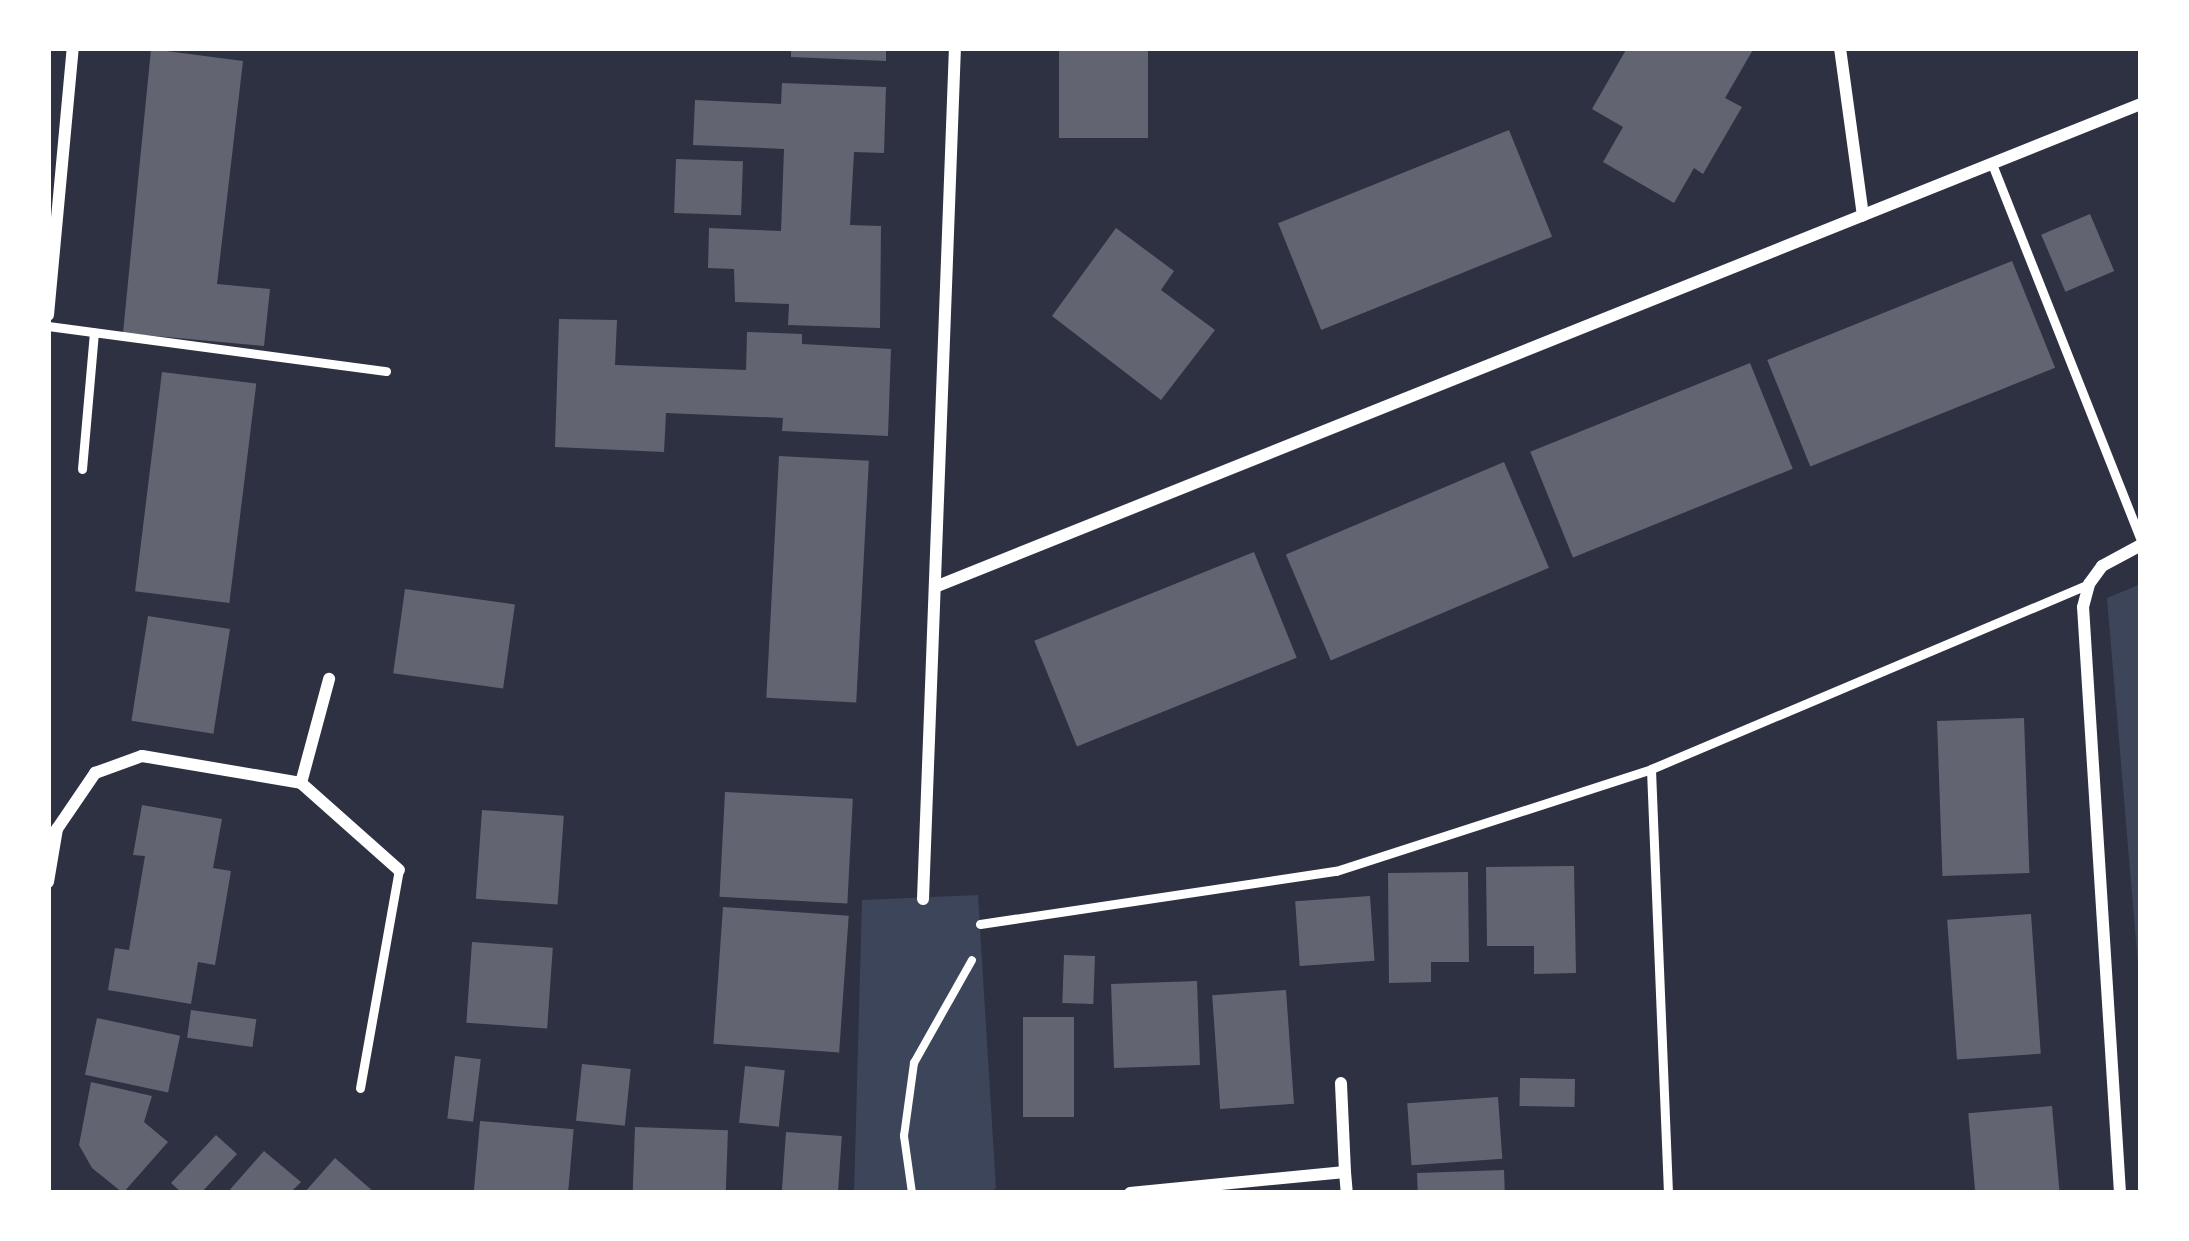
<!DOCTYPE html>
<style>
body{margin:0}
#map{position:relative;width:2189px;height:1241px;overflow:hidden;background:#2d3142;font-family:Figtree,sans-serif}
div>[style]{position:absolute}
.green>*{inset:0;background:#3c4559}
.building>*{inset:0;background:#626471;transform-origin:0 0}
.path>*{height:8px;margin:-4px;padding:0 4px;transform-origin:4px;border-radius:4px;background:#fff}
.service>*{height:9px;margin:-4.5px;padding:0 4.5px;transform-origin:4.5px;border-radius:4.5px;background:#fff}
.minor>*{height:12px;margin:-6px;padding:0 6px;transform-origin:6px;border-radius:6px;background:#fff}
span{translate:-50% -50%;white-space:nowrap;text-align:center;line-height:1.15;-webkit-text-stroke:10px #fff;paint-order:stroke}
.frame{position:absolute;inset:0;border:51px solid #fff;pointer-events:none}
</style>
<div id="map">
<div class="green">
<div style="clip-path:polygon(2141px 584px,2141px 1001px,2107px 598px)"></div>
<div style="clip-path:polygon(978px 895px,996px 1188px,990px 1193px,854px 1193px,862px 900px)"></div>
</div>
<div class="building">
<div style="clip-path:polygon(791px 48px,886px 48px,886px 61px,791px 57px)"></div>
<div style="left:1059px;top:48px;width:89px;height:90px"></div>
<div style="clip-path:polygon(1627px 48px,1754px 48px,1725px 98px,1742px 107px,1703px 174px,1694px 168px,1674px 203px,1603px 162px,1623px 127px,1592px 109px)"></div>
<div style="clip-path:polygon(151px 49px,243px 61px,217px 284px,270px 289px,264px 346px,123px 333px)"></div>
<div style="clip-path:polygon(782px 83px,886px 87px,884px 153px,854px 152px,850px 225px,881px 226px,880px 328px,788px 325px,789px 304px,735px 302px,734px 269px,708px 268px,709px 228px,781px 231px,784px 149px,693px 145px,695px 100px,781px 104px)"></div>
<div style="left:1509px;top:130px;width:115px;height:249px;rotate:68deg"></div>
<div style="left:676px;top:159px;width:67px;height:54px;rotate:2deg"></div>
<div style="left:2090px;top:214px;width:62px;height:53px;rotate:67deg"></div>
<div style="clip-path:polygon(1116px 228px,1174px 271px,1161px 290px,1215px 330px,1161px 400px,1052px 316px)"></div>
<div style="left:2012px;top:261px;width:115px;height:264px;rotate:68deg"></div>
<div style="clip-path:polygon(559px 319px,617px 320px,615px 365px,746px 370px,747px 332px,802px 334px,802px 344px,891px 349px,888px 436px,782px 431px,783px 418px,666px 413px,664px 452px,555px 447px)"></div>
<div style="left:1750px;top:363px;width:114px;height:237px;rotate:68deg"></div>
<div style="left:162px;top:372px;width:95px;height:221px;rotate:7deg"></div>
<div style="left:779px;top:456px;width:90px;height:242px;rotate:3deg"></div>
<div style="left:1504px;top:462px;width:115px;height:237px;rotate:67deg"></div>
<div style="left:1254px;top:552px;width:114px;height:237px;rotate:68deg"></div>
<div style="left:405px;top:589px;width:111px;height:85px;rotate:8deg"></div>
<div style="left:148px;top:616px;width:83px;height:106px;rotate:9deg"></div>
<div style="left:2024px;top:718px;width:155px;height:87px;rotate:88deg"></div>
<div style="left:725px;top:792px;width:128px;height:105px;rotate:3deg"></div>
<div style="clip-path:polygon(142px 805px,222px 819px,213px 868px,231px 871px,215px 965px,198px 962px,191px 1004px,108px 990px,115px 948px,129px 950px,145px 856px,133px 855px)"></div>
<div style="left:482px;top:810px;width:82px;height:89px;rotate:4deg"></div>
<div style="clip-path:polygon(1574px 866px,1576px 973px,1534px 974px,1534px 946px,1487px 946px,1486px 867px)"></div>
<div style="clip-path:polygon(1468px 872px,1469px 962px,1431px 962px,1431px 982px,1389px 983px,1388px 873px)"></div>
<div style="left:1370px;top:896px;width:65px;height:75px;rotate:86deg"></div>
<div style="left:723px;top:907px;width:126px;height:137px;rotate:4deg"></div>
<div style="left:2031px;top:914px;width:140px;height:84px;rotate:86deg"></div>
<div style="left:472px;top:942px;width:81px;height:81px;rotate:4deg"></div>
<div style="left:1064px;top:955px;width:31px;height:48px;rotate:2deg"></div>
<div style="left:1197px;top:981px;width:84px;height:86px;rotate:88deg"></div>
<div style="left:1286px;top:990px;width:114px;height:74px;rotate:86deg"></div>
<div style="left:191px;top:1010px;width:66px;height:28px;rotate:8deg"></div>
<div style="left:1023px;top:1017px;width:51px;height:100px"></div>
<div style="left:97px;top:1018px;width:85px;height:58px;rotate:12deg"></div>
<div style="left:455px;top:1056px;width:26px;height:63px;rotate:7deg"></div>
<div style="left:582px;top:1064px;width:49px;height:57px;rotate:6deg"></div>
<div style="left:745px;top:1066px;width:40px;height:57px;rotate:6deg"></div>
<div style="left:1520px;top:1078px;width:55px;height:28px;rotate:1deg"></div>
<div style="clip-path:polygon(91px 1082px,152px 1096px,144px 1122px,168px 1142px,123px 1193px,92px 1168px,79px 1145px)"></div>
<div style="left:1498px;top:1097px;width:62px;height:91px;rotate:86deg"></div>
<div style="left:2052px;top:1106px;width:87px;height:84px;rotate:85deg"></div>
<div style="left:480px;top:1121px;width:94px;height:72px;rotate:5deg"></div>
<div style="left:635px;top:1127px;width:93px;height:66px;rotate:2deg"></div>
<div style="left:786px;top:1132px;width:56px;height:61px;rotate:4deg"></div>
<div style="clip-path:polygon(216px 1135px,237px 1154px,201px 1193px,182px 1193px,171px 1183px)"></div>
<div style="clip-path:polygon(264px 1151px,301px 1182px,290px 1193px,227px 1193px)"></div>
<div style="clip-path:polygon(335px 1158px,375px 1193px,304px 1193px)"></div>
<div style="left:1504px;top:1170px;width:23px;height:87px;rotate:88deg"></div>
</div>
<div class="path">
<div style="left:912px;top:1193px;width:58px;rotate:-98deg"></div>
<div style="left:904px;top:1136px;width:74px;rotate:-82.2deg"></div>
<div style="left:914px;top:1063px;width:118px;rotate:-60.6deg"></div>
</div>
<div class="service">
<div style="left:1992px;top:164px;width:405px;rotate:68.4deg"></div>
<div style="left:48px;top:326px;width:341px;rotate:7.6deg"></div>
<div style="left:82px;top:469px;width:137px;rotate:-85deg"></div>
<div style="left:980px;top:924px;width:360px;rotate:-8.5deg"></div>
<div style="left:1336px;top:871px;width:331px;rotate:-17.9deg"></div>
<div style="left:360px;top:1088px;width:221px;rotate:-79.9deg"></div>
<div style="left:1668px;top:1193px;width:424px;rotate:-92.3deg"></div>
<div style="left:1651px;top:769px;width:475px;rotate:-22.9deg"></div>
</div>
<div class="minor">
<div style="left:1840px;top:48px;width:169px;rotate:82.2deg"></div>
<div style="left:48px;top:315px;width:268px;rotate:-84.7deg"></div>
<div style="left:935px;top:587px;width:1299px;rotate:-21.83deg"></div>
<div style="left:301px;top:783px;width:108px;rotate:-74.9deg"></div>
<div style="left:48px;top:882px;width:54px;rotate:-80.4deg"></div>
<div style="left:57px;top:829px;width:68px;rotate:-55.8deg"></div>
<div style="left:95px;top:773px;width:50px;rotate:-19.9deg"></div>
<div style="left:142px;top:756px;width:161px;rotate:9.6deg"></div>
<div style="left:301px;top:783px;width:131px;rotate:41.6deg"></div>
<div style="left:923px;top:899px;width:852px;rotate:-87.85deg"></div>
<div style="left:1345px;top:1172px;width:21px;rotate:85deg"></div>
<div style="left:1130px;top:1193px;width:216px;rotate:-5.6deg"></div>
<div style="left:1345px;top:1172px;width:89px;rotate:-92.6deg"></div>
<div style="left:2120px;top:1193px;width:587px;rotate:-93.61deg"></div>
<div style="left:2083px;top:607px;width:24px;rotate:-75deg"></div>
<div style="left:2089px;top:584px;width:22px;rotate:-54deg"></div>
<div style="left:2102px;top:566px;width:44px;rotate:-28.3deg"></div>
</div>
<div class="frame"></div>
</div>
